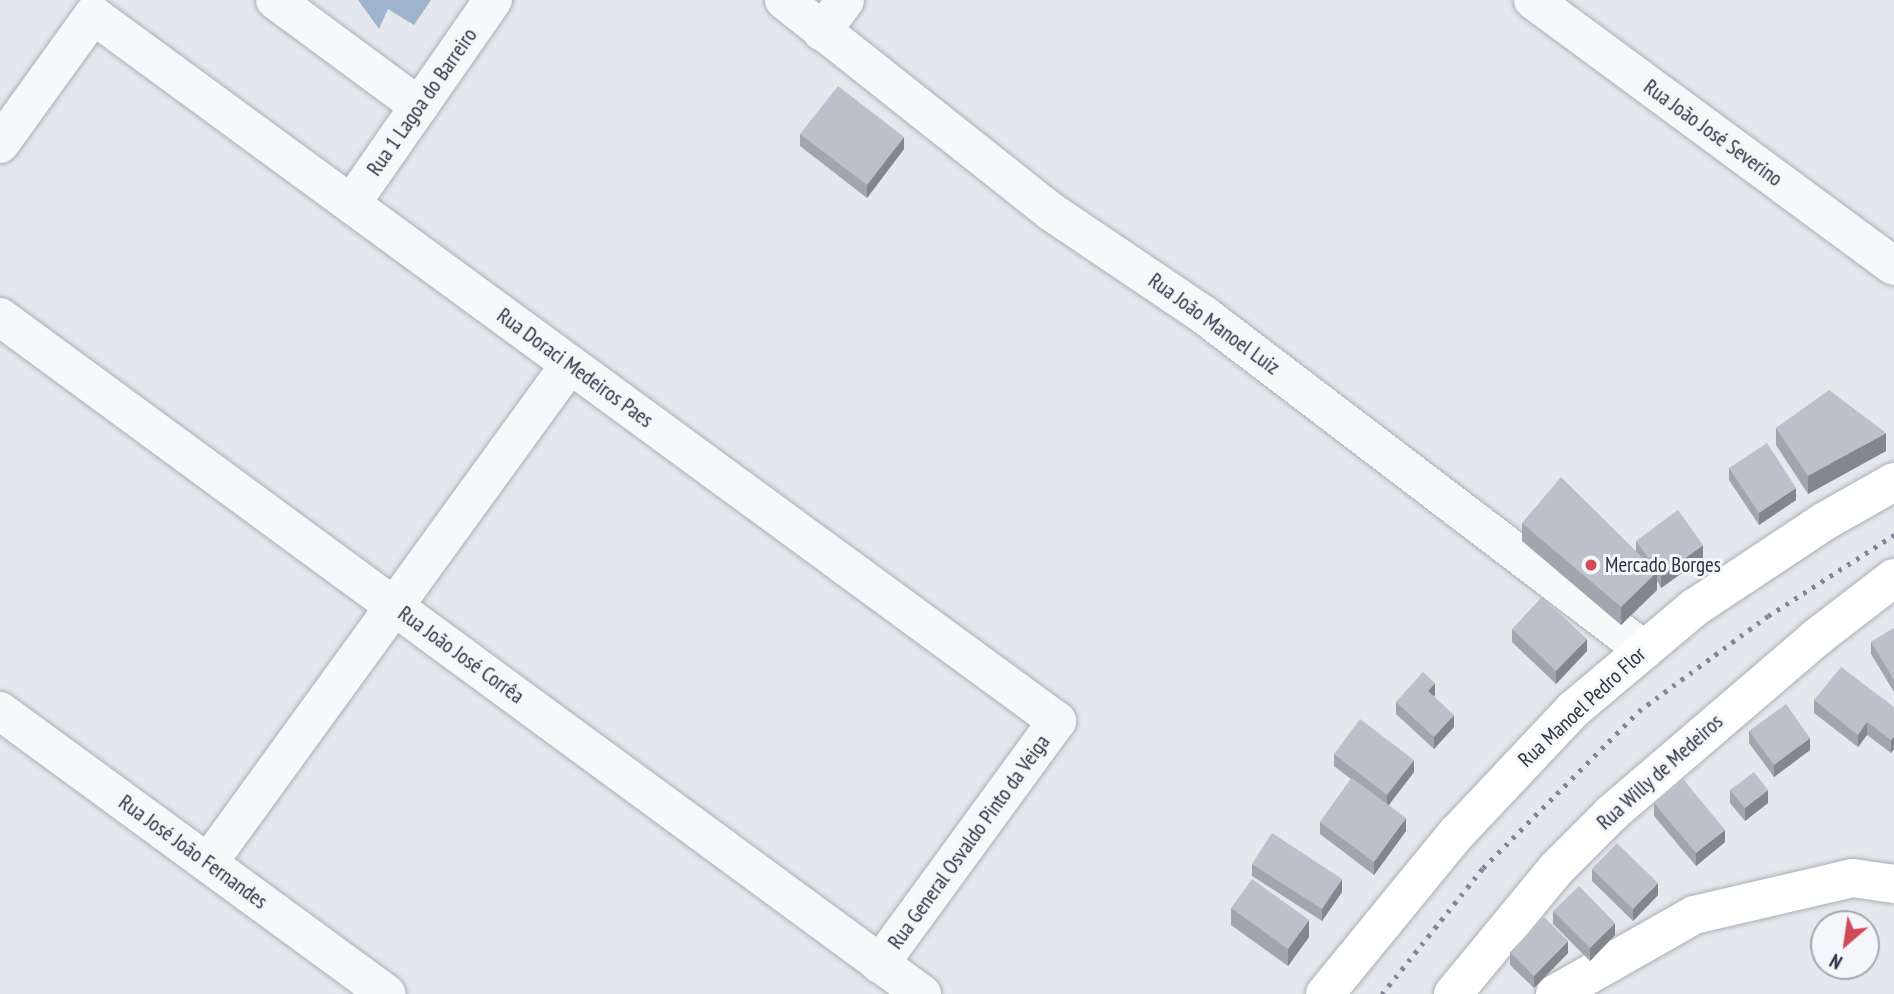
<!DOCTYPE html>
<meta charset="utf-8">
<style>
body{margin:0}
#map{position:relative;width:1894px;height:994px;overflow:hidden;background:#e4e7ec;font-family:"PT Sans Narrow",sans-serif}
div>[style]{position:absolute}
.water>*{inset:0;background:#9fb4cc}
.roads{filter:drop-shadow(0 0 2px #a9aeb7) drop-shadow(0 0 2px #a9aeb7)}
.street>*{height:38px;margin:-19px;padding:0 19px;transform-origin:19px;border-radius:19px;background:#f7f8fa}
.secondary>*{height:38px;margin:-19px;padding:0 19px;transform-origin:19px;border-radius:19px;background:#fff}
.rail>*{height:5px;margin-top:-2.5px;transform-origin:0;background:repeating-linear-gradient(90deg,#7d8696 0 3.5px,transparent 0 10.5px)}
.wall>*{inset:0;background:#a1a5ae}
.shaded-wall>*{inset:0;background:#83868d}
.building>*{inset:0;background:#bbc0ca}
.dots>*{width:19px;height:19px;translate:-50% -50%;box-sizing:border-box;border:4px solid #f4f6f9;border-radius:50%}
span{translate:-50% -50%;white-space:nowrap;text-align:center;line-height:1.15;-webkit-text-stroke:6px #f4f6f9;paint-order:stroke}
.street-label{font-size:21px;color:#2b3445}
.poi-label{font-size:21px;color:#2b3445}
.left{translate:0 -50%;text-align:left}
.north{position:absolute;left:1810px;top:910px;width:70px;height:70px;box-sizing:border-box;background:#f4f6f9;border:2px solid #a4a8b1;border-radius:50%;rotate:209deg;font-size:19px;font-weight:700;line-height:28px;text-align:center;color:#2b3445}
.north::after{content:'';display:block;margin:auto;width:24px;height:32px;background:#d1495b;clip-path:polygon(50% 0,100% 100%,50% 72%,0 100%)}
</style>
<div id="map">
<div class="water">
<i style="clip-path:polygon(358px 0,431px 0,414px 25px,388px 9px,379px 29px)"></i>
</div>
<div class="roads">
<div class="street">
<i style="left:275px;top:0;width:179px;rotate:36.4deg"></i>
<i style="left:784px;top:0;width:343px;rotate:38.4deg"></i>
<i style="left:1053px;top:213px;width:182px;rotate:34deg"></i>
<i style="left:1204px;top:315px;width:553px;rotate:37.28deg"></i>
<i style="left:1533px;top:0;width:448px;rotate:36.4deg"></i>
<i style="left:822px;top:32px;width:39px;rotate:-54deg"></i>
<i style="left:0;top:144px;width:159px;rotate:-54.2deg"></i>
<i style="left:93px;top:15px;width:1195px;rotate:36.22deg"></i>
<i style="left:1057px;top:721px;width:301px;rotate:126.1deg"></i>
<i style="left:351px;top:204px;width:249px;rotate:-55.2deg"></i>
<i style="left:0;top:317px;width:1144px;rotate:36.29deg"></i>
<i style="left:0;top:711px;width:479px;rotate:36.2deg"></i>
<i style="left:208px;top:863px;width:616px;rotate:-54.04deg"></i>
</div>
<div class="secondary">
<i style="left:1325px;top:994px;width:208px;rotate:-50.7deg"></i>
<i style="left:1457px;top:833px;width:170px;rotate:-46.7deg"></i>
<i style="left:1574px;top:709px;width:157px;rotate:-40.1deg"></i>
<i style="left:1694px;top:608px;width:157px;rotate:-33.6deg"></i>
<i style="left:1825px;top:521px;width:79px;rotate:-29.5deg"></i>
<i style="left:1453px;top:994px;width:162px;rotate:-50.5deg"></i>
<i style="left:1556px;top:869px;width:81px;rotate:-45deg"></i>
<i style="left:1613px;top:812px;width:269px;rotate:-40.6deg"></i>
<i style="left:1817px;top:637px;width:97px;rotate:-37.5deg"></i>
<i style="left:1555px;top:994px;width:160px;rotate:-29.6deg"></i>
<i style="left:1694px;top:915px;width:163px;rotate:-13.1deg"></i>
<i style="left:1853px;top:878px;width:41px;rotate:8.3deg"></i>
</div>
</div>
<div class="rail">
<i style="left:1382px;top:994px;width:161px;rotate:-51.3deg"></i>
<i style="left:1483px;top:868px;width:221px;rotate:-45.2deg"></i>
<i style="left:1639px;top:711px;width:160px;rotate:-36.4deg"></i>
<i style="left:1768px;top:616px;width:150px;rotate:-32.7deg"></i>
</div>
<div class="wall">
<i style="clip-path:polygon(800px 134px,904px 149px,867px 198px,800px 146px)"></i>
<i style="clip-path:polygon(1776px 428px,1886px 451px,1808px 494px,1776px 445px)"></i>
<i style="clip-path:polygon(1729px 468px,1796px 500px,1759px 525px,1729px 480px)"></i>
<i style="clip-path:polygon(1522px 523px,1636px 551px,1636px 541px,1703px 558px,1661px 588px,1657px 581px,1657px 590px,1621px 625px,1522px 541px)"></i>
<i style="clip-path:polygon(1894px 628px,1894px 692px,1871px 654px,1871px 642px)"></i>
<i style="clip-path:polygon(1512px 629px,1587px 651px,1556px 684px,1512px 642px)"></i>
<i style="clip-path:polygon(1435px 695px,1434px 696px,1454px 727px,1434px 749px,1396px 714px,1396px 702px)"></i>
<i style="clip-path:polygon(1814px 700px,1894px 707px,1894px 749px,1891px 753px,1867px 735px,1858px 747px,1814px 713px)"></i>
<i style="clip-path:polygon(1749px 731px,1810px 750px,1774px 777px,1749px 743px)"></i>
<i style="clip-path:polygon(1334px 754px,1414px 772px,1389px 805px,1406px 831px,1374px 875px,1320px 834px,1320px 822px,1351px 779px,1334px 766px)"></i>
<i style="clip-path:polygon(1730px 790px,1768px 803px,1745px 821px,1730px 803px)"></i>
<i style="clip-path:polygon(1654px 803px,1725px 842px,1696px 866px,1654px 816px)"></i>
<i style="clip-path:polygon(1252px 864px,1342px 892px,1322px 921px,1252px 876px)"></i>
<i style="clip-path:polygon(1592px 869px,1658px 895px,1633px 921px,1592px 881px)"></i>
<i style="clip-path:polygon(1231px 908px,1309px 937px,1288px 966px,1231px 925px)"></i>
<i style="clip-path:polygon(1553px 911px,1615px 935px,1590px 961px,1553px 924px)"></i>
<i style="clip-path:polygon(1510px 952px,1568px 953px,1534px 988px,1510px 965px)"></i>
</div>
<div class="shaded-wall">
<i style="clip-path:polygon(904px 137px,904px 149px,867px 198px,867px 185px)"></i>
<i style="clip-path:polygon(1886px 433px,1886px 451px,1808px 494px,1808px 476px)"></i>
<i style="clip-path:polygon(1796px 488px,1796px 500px,1759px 525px,1759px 513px)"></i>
<i style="clip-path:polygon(1703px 545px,1703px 558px,1661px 588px,1661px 576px)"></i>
<i style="clip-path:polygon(1657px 572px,1657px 590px,1621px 625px,1621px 607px)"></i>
<i style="clip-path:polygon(1587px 639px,1587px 651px,1556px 684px,1556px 671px)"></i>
<i style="clip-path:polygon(1435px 683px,1435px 695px,1428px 703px,1428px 691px)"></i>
<i style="clip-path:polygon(1454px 715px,1454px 727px,1434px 749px,1434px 737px)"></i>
<i style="clip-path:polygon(1867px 722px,1867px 735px,1858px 747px,1858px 735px)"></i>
<i style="clip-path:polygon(1894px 737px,1894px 749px,1891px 753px,1891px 740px)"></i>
<i style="clip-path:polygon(1810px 738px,1810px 750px,1774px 777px,1774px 765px)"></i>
<i style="clip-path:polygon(1414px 760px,1414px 772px,1387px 807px,1387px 795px)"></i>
<i style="clip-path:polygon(1768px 790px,1768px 803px,1745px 821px,1745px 808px)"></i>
<i style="clip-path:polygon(1406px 818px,1406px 831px,1374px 875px,1374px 862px)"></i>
<i style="clip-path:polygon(1725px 830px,1725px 842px,1696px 866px,1696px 853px)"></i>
<i style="clip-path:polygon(1342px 879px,1342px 892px,1322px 921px,1322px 909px)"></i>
<i style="clip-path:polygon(1658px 883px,1658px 895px,1633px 921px,1633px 909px)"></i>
<i style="clip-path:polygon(1309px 920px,1309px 937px,1288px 966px,1288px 949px)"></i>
<i style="clip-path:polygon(1615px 923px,1615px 935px,1590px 961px,1590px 948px)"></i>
<i style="clip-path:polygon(1568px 941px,1568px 953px,1534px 988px,1534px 976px)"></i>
</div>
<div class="building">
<i style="clip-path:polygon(838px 86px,904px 137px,867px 185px,800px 134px)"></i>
<i style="clip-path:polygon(1829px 390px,1886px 433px,1808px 476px,1776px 428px)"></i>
<i style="clip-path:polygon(1767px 443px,1796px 488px,1759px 513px,1729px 468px)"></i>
<i style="clip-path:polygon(1561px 477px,1657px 572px,1621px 607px,1522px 523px)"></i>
<i style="clip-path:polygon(1678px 510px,1703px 545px,1661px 576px,1636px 541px)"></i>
<i style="clip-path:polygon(1542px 597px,1587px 639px,1556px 671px,1512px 629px)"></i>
<i style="clip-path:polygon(1894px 628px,1894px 680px,1871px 642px)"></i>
<i style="clip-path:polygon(1841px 667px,1894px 707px,1894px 737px,1891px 740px,1867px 722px,1858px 735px,1814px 700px)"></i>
<i style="clip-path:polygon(1423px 672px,1435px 683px,1428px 691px,1454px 715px,1434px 737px,1396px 702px)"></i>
<i style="clip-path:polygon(1786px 704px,1810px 738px,1774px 765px,1749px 731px)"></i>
<i style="clip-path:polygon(1360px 719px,1414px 760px,1387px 795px,1334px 754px)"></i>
<i style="clip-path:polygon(1754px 772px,1768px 790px,1745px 808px,1730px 790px)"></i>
<i style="clip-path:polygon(1352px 778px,1406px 818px,1374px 862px,1320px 822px)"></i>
<i style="clip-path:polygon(1683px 779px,1725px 830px,1696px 853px,1654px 803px)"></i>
<i style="clip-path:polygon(1272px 833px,1342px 879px,1322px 909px,1252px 864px)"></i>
<i style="clip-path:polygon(1617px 843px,1658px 883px,1633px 909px,1592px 869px)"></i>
<i style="clip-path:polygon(1252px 879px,1309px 920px,1288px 949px,1231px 908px)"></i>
<i style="clip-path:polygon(1579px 886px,1615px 923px,1590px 948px,1553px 911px)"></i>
<i style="clip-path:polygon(1544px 917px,1568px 941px,1534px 976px,1510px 952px)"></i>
</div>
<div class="dots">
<i style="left:1591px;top:565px;background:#d1495b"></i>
</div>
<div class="street-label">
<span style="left:422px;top:102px;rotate:-55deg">Rua 1 Lagoa do Barreiro</span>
<span style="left:1713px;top:133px;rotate:36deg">Rua João José Severino</span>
<span style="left:1214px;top:324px;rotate:36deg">Rua João Manoel Luiz</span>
<span style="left:575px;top:368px;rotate:36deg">Rua Doraci Medeiros Paes</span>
<span style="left:461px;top:655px;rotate:36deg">Rua João José Corrêa</span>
<span style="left:1582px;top:707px;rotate:-43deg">Rua Manoel Pedro Flor</span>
<span style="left:1660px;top:772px;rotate:-42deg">Rua Willy de Medeiros</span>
<span style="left:969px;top:842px;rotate:-54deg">Rua General Osvaldo Pinto da Veiga</span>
<span style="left:193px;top:852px;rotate:36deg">Rua José João Fernandes</span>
</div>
<div class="poi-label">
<span class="left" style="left:1605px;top:565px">Mercado Borges</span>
</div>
<div class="north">N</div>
</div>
